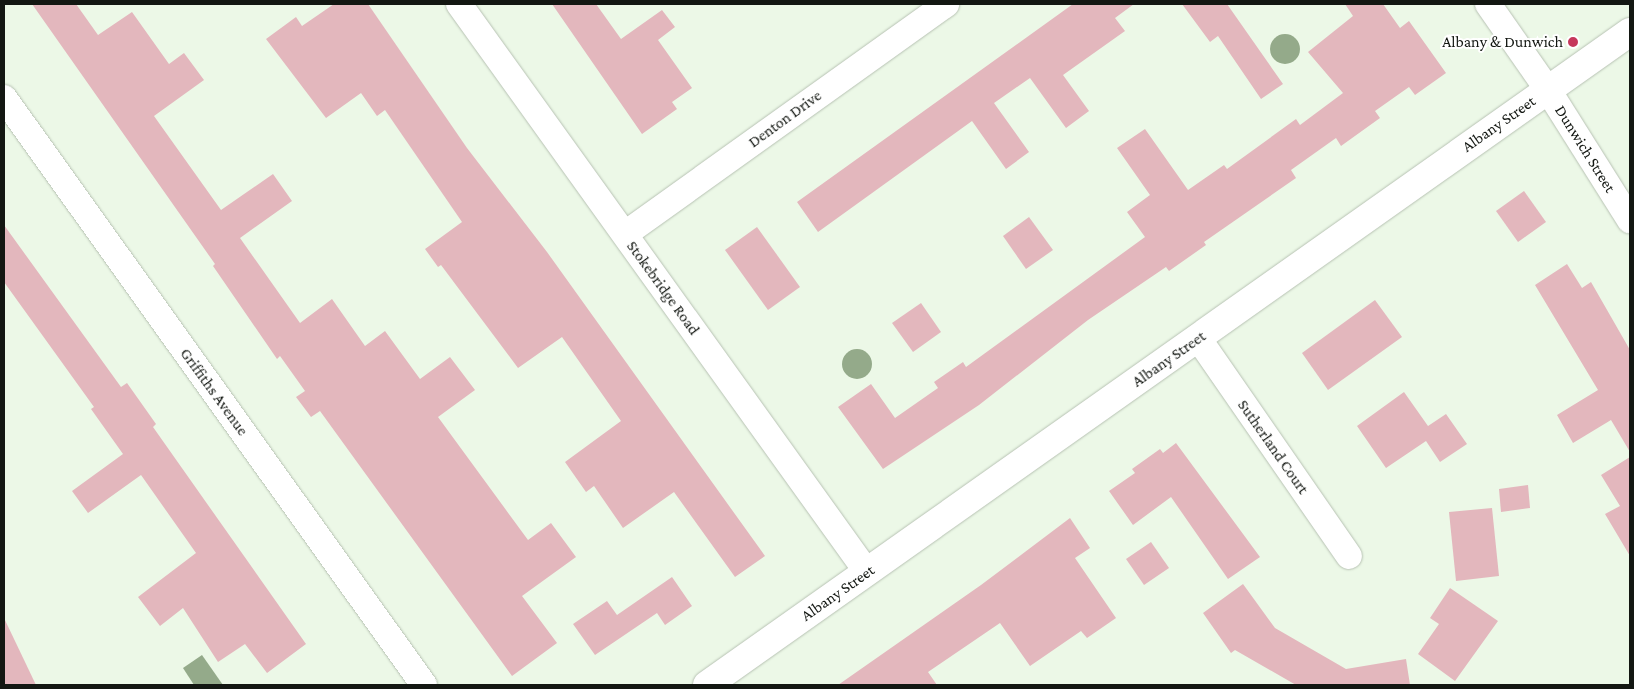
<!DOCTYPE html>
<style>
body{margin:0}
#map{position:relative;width:1634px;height:689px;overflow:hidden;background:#ecf8e7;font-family:"Crimson Pro",serif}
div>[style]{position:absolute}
.water>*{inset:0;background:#94aa8a}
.round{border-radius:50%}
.building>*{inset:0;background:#e3b7bd}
.roads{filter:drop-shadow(0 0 1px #b7c2b3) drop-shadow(0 0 1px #b7c2b3)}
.minor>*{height:26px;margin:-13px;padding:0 13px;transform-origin:13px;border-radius:13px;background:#fff}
.tertiary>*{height:28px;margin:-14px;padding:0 14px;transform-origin:14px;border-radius:14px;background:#fff}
.dots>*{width:14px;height:14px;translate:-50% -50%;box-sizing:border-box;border:2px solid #fff;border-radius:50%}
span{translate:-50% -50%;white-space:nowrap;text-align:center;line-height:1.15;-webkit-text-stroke:4px #fff;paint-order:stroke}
.poi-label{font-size:16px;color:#131712}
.right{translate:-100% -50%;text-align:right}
.street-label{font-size:16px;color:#131712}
.frame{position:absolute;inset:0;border:5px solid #131712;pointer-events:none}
</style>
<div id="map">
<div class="water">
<i class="round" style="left:1270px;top:34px;width:30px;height:30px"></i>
<i class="round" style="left:842px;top:349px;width:30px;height:30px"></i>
<i style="clip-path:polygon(202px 655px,223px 685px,194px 685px,183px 668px)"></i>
</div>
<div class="building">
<i style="clip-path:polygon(32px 4px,76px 4px,98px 35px,132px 12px,169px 64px,184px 53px,204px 80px,154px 116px,221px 210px,273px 174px,292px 201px,240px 238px,300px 323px,332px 299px,365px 346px,385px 331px,420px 379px,450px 357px,475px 390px,438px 417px,528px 540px,551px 523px,576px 557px,522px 596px,557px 643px,512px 676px,320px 411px,311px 417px,296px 397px,305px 391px,280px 356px,277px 359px,213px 266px,215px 264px)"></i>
<i style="clip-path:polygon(334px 4px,368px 4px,467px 148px,547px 252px,765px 556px,735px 577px,674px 492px,623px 528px,594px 486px,586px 492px,565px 462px,621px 421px,562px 337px,518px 368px,441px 265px,438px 267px,425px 249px,462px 222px,385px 110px,377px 116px,361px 93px,326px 118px,266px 39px,296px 17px,302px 26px)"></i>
<i style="clip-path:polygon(552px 4px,596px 4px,621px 39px,662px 10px,675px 27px,658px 40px,692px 88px,672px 102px,677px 109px,642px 134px)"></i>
<i style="clip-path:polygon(1073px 4px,1134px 4px,1115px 18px,1125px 31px,1063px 75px,1089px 111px,1066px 128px,1030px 78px,994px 103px,1029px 152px,1006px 169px,972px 121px,818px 232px,797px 202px)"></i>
<i style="clip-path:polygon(1182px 4px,1227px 4px,1283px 84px,1261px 99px,1218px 36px,1210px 42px)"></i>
<i style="clip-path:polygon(1345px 4px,1383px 4px,1400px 28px,1409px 21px,1446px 73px,1415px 95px,1409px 87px,1375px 111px,1380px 118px,1341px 146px,1336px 138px,1291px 170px,1296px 178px,1204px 242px,1206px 245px,1169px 271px,1166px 267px,1088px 320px,979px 405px,883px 469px,838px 407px,871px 384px,895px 418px,938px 388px,934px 382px,963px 362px,966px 367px,1145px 237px,1127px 212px,1150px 195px,1117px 148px,1145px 129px,1188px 190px,1224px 165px,1227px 169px,1296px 119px,1300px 125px,1343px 93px,1308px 52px,1353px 16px)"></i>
<i style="clip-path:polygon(1524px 191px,1546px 222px,1518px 242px,1496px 211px)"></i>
<i style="clip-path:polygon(1029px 217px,1053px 250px,1026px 269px,1003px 236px)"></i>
<i style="clip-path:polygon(4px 225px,121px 387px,127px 383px,156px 424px,153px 427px,306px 644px,267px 673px,245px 644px,218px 662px,183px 608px,160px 626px,138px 597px,196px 553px,141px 475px,88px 513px,72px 491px,123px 454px,91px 409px,94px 407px,4px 282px)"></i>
<i style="clip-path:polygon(757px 227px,800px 287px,768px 310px,725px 250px)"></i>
<i style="clip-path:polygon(1567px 264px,1582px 288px,1591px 282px,1630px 350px,1630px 452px,1611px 420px,1573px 443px,1557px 415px,1598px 390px,1535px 285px)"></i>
<i style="clip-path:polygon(1375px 300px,1402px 337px,1328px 390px,1302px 353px)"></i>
<i style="clip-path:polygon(921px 303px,941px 332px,913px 352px,892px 323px)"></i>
<i style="clip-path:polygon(1404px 392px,1428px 426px,1446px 414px,1467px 444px,1440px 462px,1426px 441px,1386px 468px,1357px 426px)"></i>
<i style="clip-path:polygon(1176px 443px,1260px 557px,1228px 579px,1171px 497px,1133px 525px,1109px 491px,1135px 473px,1132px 469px,1160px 449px,1163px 453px)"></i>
<i style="clip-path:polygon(1630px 457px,1630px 556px,1605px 514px,1620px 506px,1601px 475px)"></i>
<i style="clip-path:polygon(1528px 485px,1530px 508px,1501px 512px,1499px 489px)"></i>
<i style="clip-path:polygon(1492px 508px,1499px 576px,1456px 581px,1449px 512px)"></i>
<i style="clip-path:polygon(1070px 518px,1090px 548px,1075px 558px,1116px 618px,1087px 638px,1081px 631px,1030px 666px,1000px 623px,928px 672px,937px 685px,838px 685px,981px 585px)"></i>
<i style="clip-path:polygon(1151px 542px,1169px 568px,1144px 585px,1126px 559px)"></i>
<i style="clip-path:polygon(672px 577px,692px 606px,665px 625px,657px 613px,595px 655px,573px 624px,607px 601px,617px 615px)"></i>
<i style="clip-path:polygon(1243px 584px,1275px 628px,1346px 669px,1406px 659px,1410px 685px,1296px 685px,1235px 650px,1231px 653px,1203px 613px)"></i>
<i style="clip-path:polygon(1450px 588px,1498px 621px,1455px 681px,1418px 654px,1439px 624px,1430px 618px)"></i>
<i style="clip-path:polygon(4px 618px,36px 685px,4px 685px)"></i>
</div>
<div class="roads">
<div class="minor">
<i style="left:459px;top:4px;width:699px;rotate:54.31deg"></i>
<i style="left:1488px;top:4px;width:105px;rotate:55.1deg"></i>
<i style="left:1548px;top:90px;width:154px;rotate:57.8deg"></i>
<i style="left:4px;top:98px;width:722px;rotate:54.42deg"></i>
<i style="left:625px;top:234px;width:395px;rotate:-35.6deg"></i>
<i style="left:1198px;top:338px;width:265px;rotate:55.3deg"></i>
</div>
<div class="tertiary">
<i style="left:707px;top:685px;width:1131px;rotate:-35.28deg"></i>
</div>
</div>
<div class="dots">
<i style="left:1573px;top:42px;background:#c6375c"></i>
</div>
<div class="poi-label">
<span class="right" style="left:1563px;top:42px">Albany &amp; Dunwich</span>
</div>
<div class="street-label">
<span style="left:785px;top:119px;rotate:-36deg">Denton Drive</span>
<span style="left:1499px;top:124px;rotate:-35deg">Albany Street</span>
<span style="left:1585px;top:149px;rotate:58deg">Dunwich Street</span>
<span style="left:663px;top:288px;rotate:54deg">Stokebridge Road</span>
<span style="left:1169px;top:359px;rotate:-35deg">Albany Street</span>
<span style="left:214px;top:392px;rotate:54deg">Griffiths Avenue</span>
<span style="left:1273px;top:447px;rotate:55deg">Sutherland Court</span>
<span style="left:838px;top:593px;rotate:-35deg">Albany Street</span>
</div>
<div class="frame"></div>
</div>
